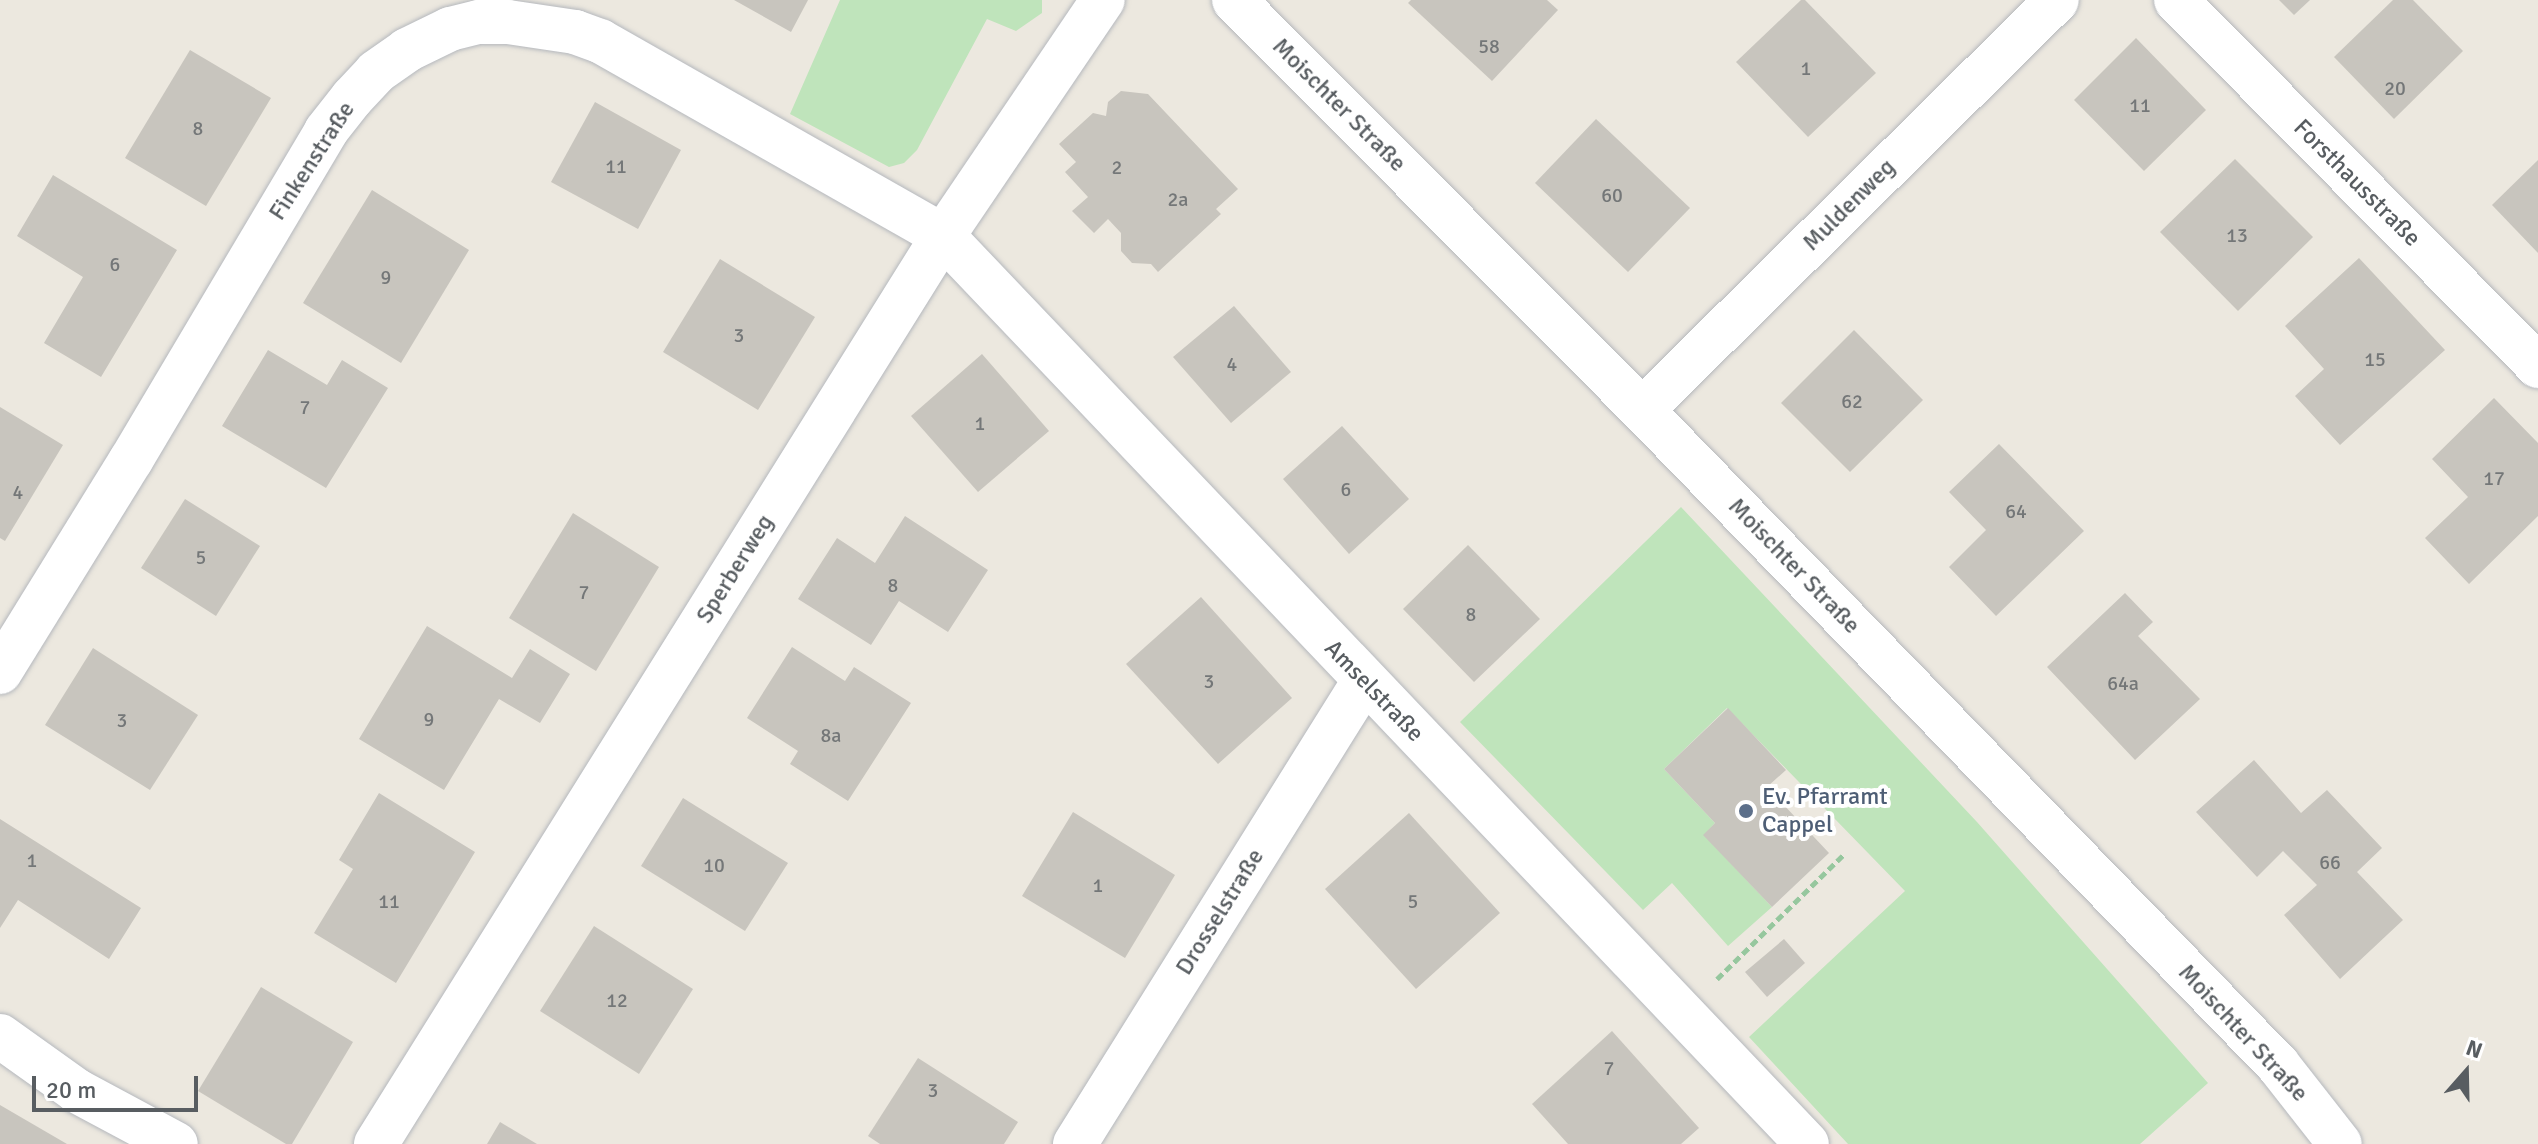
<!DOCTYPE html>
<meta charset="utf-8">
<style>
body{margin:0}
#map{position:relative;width:2538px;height:1144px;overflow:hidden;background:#ece8df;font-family:Signika,sans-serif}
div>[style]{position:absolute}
.green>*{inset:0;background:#bfe4bb}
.building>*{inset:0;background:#c8c5be}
.path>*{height:5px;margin-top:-2.5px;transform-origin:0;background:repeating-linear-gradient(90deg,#96c79e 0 8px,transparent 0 12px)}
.roads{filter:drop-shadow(0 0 2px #b5b8bd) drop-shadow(0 0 2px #b5b8bd)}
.street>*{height:44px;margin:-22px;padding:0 22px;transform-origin:22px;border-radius:22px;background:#fff}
.secondary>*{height:44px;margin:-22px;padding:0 22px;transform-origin:22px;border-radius:22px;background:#fff}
.dots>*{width:22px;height:22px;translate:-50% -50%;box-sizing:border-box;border:4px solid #fff;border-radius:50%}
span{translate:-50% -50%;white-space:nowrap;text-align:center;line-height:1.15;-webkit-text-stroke:8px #fff;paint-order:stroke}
.number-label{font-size:20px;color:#747778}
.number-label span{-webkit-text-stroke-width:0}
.street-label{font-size:24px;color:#585d61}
.service-label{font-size:24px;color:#4e5e75}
.left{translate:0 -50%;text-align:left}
.north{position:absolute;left:2426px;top:1032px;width:80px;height:80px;-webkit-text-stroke:6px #fff;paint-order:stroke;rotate:20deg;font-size:22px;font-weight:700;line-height:32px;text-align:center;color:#585d61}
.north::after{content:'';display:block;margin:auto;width:28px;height:36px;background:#585d61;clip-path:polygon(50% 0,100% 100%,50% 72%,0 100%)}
.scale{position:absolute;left:32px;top:1076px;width:166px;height:36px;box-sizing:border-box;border:4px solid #585d61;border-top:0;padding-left:10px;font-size:24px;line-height:28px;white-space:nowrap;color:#585d61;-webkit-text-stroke:6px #fff;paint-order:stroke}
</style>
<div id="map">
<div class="green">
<i style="clip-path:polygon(840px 0,1042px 0,1042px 13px,1016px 31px,987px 19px,917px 150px,904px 163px,889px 167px,790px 114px)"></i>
<i style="clip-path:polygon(1681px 507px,1977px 822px,2208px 1083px,2140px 1144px,1848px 1144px,1749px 1037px,1905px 891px,1727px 708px,1664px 769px,1715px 823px,1704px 835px,1772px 907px,1728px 946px,1672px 883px,1643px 910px,1460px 722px)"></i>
</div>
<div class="building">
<i style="clip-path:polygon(734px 0,808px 0,791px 32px)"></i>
<i style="clip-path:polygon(1411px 0,1547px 0,1558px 10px,1492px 81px,1408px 3px)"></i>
<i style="clip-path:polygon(1801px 0,1805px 0,1876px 73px,1808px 137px,1736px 62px)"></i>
<i style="clip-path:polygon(2279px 0,2310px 0,2294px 15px)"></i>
<i style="clip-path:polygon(2393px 0,2413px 0,2463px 51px,2394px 119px,2334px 57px)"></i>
<i style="clip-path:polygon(2136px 38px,2206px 110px,2144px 171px,2074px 100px)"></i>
<i style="clip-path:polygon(190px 50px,271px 98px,206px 206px,125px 158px)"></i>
<i style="clip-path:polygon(1121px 91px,1148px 94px,1238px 189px,1216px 209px,1221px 214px,1158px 272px,1151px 264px,1132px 263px,1121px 251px,1121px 233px,1108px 219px,1094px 233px,1072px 211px,1088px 197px,1065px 172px,1076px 162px,1059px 144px,1093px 113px,1106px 116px,1108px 102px)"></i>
<i style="clip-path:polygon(595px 102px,681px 150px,638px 229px,551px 182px)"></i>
<i style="clip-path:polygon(1596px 119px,1690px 208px,1628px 272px,1535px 183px)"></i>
<i style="clip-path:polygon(2235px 159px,2313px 237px,2238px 311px,2160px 232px)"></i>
<i style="clip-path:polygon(2538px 160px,2538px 253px,2492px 205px)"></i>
<i style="clip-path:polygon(53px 175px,177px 250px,101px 377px,44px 343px,83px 277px,17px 236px)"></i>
<i style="clip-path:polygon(372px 190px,469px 250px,401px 363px,303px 303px)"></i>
<i style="clip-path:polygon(2359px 258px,2445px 350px,2340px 445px,2295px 396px,2324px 369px,2285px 326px)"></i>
<i style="clip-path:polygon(720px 259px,815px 317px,758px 410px,663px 352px)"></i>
<i style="clip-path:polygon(1234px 306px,1291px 372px,1231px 423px,1173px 357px)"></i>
<i style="clip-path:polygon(1854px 330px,1923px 400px,1850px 472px,1781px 403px)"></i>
<i style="clip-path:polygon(268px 350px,327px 385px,342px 360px,388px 388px,326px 488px,222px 426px)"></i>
<i style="clip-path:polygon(982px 354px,1049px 431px,978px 492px,911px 416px)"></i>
<i style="clip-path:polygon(2494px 398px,2538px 443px,2538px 516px,2469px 584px,2425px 538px,2468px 497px,2432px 459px)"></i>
<i style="clip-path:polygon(0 407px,63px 445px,5px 541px,0 538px)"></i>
<i style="clip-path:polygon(1342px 426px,1409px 499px,1349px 554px,1283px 479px)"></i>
<i style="clip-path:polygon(1999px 444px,2084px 531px,1996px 616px,1949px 567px,1986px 530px,1949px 492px)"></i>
<i style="clip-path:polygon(185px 499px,260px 546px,216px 616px,141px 568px)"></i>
<i style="clip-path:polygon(573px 513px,659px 567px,596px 671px,509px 618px)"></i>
<i style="clip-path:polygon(905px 516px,988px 570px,948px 632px,899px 601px,871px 645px,798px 599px,837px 538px,875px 563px)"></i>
<i style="clip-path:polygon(1468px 545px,1540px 619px,1474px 682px,1403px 609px)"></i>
<i style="clip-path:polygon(2125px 593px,2153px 622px,2138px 636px,2200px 699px,2135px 760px,2047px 667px)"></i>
<i style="clip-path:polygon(1201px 597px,1292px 698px,1218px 764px,1126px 664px)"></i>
<i style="clip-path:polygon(427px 626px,512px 678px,530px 649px,570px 674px,540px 723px,499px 699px,444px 790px,359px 739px)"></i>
<i style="clip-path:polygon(792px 647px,845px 681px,854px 667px,911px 703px,848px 801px,790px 764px,798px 751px,747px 718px)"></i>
<i style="clip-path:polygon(93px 648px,198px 715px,150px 790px,45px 725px)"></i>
<i style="clip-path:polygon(1728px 708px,1786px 770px,1767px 787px,1829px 853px,1772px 907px,1703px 835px,1715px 823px,1664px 769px)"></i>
<i style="clip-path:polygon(2254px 760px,2301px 813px,2327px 790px,2382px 848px,2357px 872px,2403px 920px,2340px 979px,2284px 915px,2317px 885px,2283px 851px,2257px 877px,2196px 812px)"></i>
<i style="clip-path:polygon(379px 793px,475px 852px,396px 983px,314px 933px,353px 869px,339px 860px)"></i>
<i style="clip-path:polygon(683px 798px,788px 863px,745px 931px,641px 866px)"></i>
<i style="clip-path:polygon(1073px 812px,1175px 875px,1125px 958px,1022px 896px)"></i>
<i style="clip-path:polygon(1409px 813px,1500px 913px,1416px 989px,1325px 889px)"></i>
<i style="clip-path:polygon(0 819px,141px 908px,109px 959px,18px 900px,0 928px)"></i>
<i style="clip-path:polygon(594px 926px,693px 989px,639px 1074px,540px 1011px)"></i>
<i style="clip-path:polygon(1784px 939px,1805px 963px,1767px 997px,1745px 972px)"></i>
<i style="clip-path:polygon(261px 987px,353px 1042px,292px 1144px,286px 1144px,198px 1091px)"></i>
<i style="clip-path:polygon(1612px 1031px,1699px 1128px,1681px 1144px,1568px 1144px,1532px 1104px)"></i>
<i style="clip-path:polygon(918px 1058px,1018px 1122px,1004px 1144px,880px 1144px,868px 1136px)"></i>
<i style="clip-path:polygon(0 1105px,67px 1144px,0 1144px)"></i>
<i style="clip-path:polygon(500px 1122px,537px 1144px,487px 1144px)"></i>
</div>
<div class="path">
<i style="left:1717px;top:979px;width:178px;rotate:-44.5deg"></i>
</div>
<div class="roads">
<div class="street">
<i style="left:2176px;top:0;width:515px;rotate:45.31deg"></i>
<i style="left:1642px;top:410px;width:583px;rotate:-44.65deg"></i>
<i style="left:0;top:672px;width:249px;rotate:-58.3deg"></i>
<i style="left:131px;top:460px;width:382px;rotate:-59.3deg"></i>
<i style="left:326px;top:131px;width:42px;rotate:-51.8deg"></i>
<i style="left:352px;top:98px;width:35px;rotate:-47deg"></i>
<i style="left:376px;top:72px;width:38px;rotate:-35deg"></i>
<i style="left:407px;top:50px;width:48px;rotate:-26deg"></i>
<i style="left:450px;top:29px;width:30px;rotate:-14deg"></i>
<i style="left:479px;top:22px;width:29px"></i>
<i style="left:508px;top:22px;width:68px;rotate:8.5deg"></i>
<i style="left:575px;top:32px;width:27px;rotate:20deg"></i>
<i style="left:600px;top:41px;width:395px;rotate:29.6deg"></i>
<i style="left:943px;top:236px;width:1253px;rotate:46.42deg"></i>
<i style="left:0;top:1036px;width:95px;rotate:35.5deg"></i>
<i style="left:77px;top:1091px;width:112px;rotate:28.2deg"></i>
<i style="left:376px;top:1144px;width:1070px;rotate:-58.02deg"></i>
<i style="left:943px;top:236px;width:285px;rotate:-55.9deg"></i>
<i style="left:1075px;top:1144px;width:546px;rotate:-58.03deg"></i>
</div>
<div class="secondary">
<i style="left:1234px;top:0;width:578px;rotate:45.14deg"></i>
<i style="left:1642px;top:410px;width:913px;rotate:45.84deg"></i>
<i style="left:2278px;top:1065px;width:100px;rotate:51.9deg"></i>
</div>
</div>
<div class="dots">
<i style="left:1746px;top:811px;background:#5c6f8a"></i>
</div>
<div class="number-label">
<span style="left:1489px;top:46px">58</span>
<span style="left:1806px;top:68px">1</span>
<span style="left:2395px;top:88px">20</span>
<span style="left:2140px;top:105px">11</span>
<span style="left:198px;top:128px">8</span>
<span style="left:616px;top:166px">11</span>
<span style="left:1117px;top:167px">2</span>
<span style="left:1612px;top:195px">60</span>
<span style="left:1178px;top:199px">2a</span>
<span style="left:2237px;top:235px">13</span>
<span style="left:115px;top:264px">6</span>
<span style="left:386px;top:277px">9</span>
<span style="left:739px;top:335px">3</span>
<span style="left:2375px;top:359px">15</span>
<span style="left:1232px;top:364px">4</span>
<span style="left:1852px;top:401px">62</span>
<span style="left:305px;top:407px">7</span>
<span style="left:980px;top:423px">1</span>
<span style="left:2494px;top:478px">17</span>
<span style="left:1346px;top:489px">6</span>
<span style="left:18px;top:492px">4</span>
<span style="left:2016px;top:511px">64</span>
<span style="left:201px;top:557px">5</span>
<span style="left:893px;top:585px">8</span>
<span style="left:584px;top:592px">7</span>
<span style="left:1471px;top:614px">8</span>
<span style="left:1209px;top:681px">3</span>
<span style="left:2123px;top:683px">64a</span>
<span style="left:429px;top:719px">9</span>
<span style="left:122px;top:720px">3</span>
<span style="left:831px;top:735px">8a</span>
<span style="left:32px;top:860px">1</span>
<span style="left:2330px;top:862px">66</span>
<span style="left:714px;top:865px">10</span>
<span style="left:1098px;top:885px">1</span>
<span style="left:389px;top:901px">11</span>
<span style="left:1413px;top:901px">5</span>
<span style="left:617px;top:1000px">12</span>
<span style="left:1609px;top:1068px">7</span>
<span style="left:933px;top:1090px">3</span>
</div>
<div class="street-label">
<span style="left:1339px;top:105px;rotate:45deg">Moischter Straße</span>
<span style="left:312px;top:161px;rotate:-57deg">Finkenstraße</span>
<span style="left:2357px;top:183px;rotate:45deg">Forsthausstraße</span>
<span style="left:1849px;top:205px;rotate:-45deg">Muldenweg</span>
<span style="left:1794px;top:566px;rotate:46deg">Moischter Straße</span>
<span style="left:735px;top:569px;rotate:-58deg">Sperberweg</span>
<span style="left:1374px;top:691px;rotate:46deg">Amselstraße</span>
<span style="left:1220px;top:912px;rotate:-58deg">Drosselstraße</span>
<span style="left:2243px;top:1033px;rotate:47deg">Moischter Straße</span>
</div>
<div class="service-label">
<span class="left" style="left:1762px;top:811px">Ev. Pfarramt<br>Cappel</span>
</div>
<div class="north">N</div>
<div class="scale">20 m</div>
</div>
